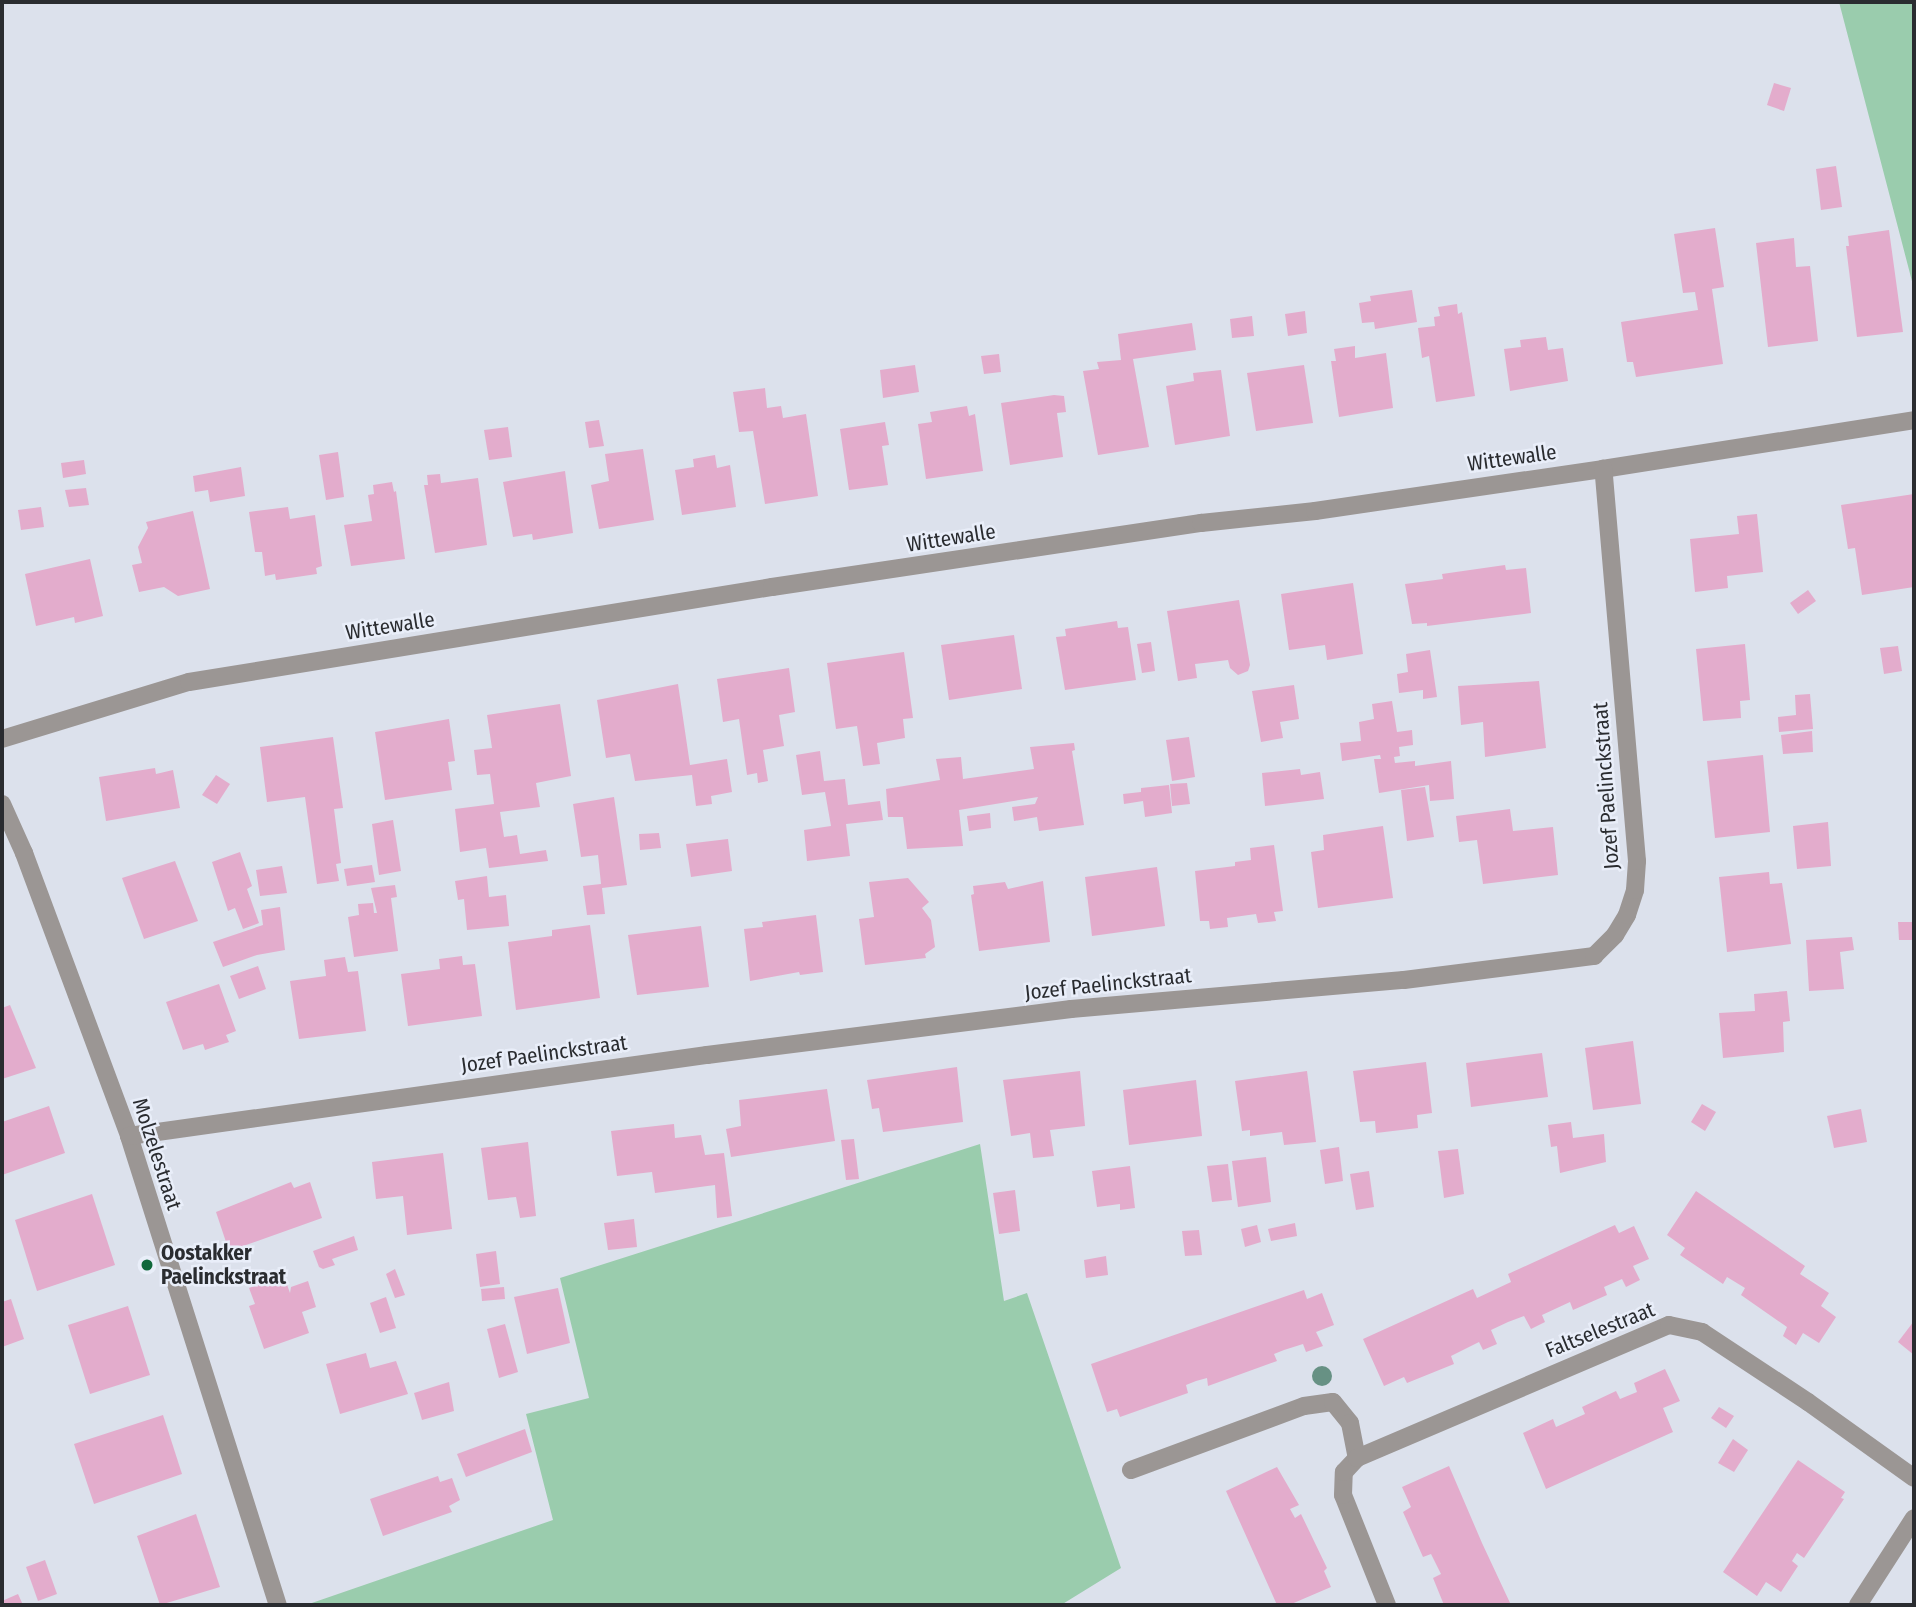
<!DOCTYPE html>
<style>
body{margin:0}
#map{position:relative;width:1916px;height:1607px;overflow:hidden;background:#dce1ec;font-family:"Fira Sans Condensed",sans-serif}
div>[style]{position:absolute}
.green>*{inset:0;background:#9accad}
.building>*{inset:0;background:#e3accc}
.minor>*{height:18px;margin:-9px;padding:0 9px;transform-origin:9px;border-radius:9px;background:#9b9694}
.trees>*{width:20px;height:20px;margin:-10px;border-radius:50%;background:#679184}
.dots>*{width:19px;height:19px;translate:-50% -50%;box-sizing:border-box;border:4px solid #e9eef9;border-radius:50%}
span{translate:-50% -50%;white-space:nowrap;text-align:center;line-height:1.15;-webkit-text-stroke:5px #e9eef9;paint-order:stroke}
.street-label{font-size:21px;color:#2a2c30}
.poi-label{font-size:21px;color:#2a2c30;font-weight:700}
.left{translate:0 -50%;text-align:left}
.frame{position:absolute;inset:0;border:4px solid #2a2c30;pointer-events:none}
</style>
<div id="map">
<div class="green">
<i style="clip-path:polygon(1839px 2px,1914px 2px,1914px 289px,1901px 239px)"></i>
<i style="clip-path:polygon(980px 1144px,1004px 1301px,1027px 1293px,1121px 1568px,1061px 1605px,306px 1605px,553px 1520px,526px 1414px,589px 1398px,560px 1278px)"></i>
</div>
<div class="building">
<i style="clip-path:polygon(1774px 83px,1791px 88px,1784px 111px,1767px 105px)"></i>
<i style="clip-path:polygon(1836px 166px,1842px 207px,1821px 210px,1816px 169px)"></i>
<i style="clip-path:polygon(1715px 228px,1724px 287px,1712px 289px,1723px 364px,1636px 377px,1633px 362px,1627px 362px,1621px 322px,1698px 310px,1695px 292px,1683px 293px,1674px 234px)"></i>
<i style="clip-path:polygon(1889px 230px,1903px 332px,1857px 337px,1846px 246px,1849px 246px,1848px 236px)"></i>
<i style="clip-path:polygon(1794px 238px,1796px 267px,1810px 266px,1818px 341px,1768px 347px,1756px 243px)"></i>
<i style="clip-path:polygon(1412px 290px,1417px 322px,1375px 329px,1374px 322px,1362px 323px,1359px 303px,1371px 301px,1370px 296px)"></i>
<i style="clip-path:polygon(1457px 304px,1458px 314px,1462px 312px,1475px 396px,1436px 402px,1429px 356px,1422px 358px,1418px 328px,1435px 326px,1434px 317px,1440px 316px,1438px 307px)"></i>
<i style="clip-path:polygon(1305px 311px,1307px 333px,1288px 336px,1285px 314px)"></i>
<i style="clip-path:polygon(1252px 316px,1254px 336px,1232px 338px,1230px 319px)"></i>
<i style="clip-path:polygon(1192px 323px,1196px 350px,1133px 359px,1149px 447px,1098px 455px,1083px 371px,1099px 369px,1097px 362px,1121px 360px,1118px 334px)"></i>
<i style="clip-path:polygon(1546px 337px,1548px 350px,1563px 348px,1568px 381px,1510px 391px,1504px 349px,1521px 347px,1520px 340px)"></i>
<i style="clip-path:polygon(1355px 346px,1355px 358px,1386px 353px,1393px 408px,1339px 417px,1331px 361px,1336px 361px,1334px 349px)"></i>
<i style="clip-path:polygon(999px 354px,1001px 372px,984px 374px,981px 356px)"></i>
<i style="clip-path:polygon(915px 365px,919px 392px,883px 398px,880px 370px)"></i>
<i style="clip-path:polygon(1304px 365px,1313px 423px,1256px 431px,1247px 373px)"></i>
<i style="clip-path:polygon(1221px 370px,1230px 436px,1175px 445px,1166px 386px,1194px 381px,1193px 373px)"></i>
<i style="clip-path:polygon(765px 388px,767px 408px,781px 406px,783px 418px,806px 414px,818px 496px,765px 504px,753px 431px,739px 432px,733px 392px)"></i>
<i style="clip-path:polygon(1054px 395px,1064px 396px,1066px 412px,1057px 413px,1063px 457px,1010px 465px,1001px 403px)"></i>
<i style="clip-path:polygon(967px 406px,969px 416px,975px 414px,983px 471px,926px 479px,918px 424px,932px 422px,930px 412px)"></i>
<i style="clip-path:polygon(599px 420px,604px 446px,589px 448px,585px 422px)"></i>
<i style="clip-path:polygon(885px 422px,889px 445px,882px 446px,888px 485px,849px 490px,840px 429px)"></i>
<i style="clip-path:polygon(508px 427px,512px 457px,489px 460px,484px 430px)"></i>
<i style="clip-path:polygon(643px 449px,654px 520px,599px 529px,591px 485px,609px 481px,605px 454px)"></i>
<i style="clip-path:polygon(338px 452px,344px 497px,326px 500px,319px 455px)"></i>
<i style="clip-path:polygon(715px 455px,717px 468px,730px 465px,736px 507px,682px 515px,675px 470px,694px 467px,693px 459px)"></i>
<i style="clip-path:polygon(84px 460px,86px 474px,63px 478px,61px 463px)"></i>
<i style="clip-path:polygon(241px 467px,245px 496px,210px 502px,208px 490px,195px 492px,193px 476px)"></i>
<i style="clip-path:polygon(565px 471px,573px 533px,533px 540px,532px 534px,513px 537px,503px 482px)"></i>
<i style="clip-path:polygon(440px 474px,441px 483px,478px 478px,487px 545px,435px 553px,424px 485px,428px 485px,427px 475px)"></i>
<i style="clip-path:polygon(392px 482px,394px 492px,396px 491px,405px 559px,351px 566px,344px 525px,372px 521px,368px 495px,374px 494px,373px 485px)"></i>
<i style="clip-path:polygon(86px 488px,89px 505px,69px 507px,65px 490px)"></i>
<i style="clip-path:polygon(1914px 494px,1914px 587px,1862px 595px,1855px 548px,1848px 549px,1841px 505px)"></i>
<i style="clip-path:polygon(41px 507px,44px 527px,21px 530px,18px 510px)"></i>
<i style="clip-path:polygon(288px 507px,290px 519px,315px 515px,322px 566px,316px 568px,317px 574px,276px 580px,275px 574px,265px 576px,262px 552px,255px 552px,249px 512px)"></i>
<i style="clip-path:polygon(193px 511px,210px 589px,178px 596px,164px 587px,139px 592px,132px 565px,142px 563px,138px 547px,148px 528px,146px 522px)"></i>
<i style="clip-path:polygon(1757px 514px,1763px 572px,1727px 576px,1728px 588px,1695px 592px,1690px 539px,1739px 534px,1737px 516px)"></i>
<i style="clip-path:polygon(90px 559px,103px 616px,75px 623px,74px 617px,36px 626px,25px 574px)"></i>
<i style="clip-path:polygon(1505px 565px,1506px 570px,1526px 568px,1531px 613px,1427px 626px,1427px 623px,1412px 624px,1405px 584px,1443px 579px,1442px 574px)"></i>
<i style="clip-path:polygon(1353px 583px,1363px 654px,1327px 660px,1325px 645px,1289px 650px,1281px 594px)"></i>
<i style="clip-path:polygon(1808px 590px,1816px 601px,1798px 614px,1790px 603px)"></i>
<i style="clip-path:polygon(1239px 600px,1250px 665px,1248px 671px,1238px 675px,1230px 668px,1228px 660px,1212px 662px,1195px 664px,1197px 678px,1178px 681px,1167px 611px)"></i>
<i style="clip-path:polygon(1117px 621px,1118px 628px,1128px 627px,1136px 680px,1065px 690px,1056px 637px,1066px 636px,1065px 629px)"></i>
<i style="clip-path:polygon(1014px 635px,1022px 689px,949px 700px,941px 645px)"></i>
<i style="clip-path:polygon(1151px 642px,1155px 671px,1142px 673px,1137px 644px)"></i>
<i style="clip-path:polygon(1745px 644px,1750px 700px,1740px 701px,1741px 718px,1703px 721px,1696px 649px)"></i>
<i style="clip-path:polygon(1898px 646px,1902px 671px,1884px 674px,1880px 648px)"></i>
<i style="clip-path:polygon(1430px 650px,1437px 697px,1423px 699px,1423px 690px,1399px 693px,1397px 674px,1408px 672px,1406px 654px)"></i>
<i style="clip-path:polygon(904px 652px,913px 718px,903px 719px,905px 738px,877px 743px,880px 764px,863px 766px,857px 726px,836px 729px,827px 663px)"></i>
<i style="clip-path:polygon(789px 668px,795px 712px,779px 715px,784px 746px,763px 750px,768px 781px,758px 783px,757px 773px,747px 775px,739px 719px,723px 722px,717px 679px)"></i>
<i style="clip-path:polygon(1539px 681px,1546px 748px,1485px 757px,1483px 722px,1461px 725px,1458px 686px)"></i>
<i style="clip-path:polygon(678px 684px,690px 765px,727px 759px,732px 792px,711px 796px,712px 804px,696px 806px,692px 775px,635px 781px,630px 754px,606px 758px,597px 700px)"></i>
<i style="clip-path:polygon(1294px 685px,1299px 719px,1280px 722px,1283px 738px,1261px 742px,1252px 691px)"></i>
<i style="clip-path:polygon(1810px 694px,1813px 729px,1779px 732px,1778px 717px,1796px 715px,1795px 695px)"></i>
<i style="clip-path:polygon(1392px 701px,1397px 732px,1412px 730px,1413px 745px,1399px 747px,1400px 756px,1394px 757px,1395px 763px,1415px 761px,1415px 766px,1451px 761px,1454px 799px,1430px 801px,1429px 785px,1379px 793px,1374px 759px,1381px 759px,1380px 755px,1342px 761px,1340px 743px,1361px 741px,1359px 722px,1374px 719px,1372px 704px)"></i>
<i style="clip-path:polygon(560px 704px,571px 776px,536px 783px,540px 807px,500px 812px,504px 837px,517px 835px,520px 854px,546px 850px,548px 861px,489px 868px,486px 848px,460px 852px,455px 809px,494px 804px,490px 774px,477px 775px,474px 750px,492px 748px,487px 715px)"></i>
<i style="clip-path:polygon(449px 719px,455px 761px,448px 762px,452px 790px,385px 800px,375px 732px)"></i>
<i style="clip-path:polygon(1812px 731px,1813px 752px,1783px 754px,1781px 735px)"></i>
<i style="clip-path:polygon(333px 737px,343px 808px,334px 809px,341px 863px,336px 864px,339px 881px,317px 884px,305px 797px,267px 802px,260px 747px)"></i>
<i style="clip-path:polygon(1189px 737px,1195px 777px,1172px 781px,1166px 740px)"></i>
<i style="clip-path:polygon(1074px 743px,1075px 750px,1072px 751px,1084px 825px,1039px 831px,1037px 817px,1014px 821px,1012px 807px,1035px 804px,1038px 797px,959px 810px,963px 846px,907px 849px,903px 817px,888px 817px,886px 789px,940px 780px,936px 759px,961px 757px,963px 779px,1034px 769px,1030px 747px)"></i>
<i style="clip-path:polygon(820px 751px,824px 781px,845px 779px,848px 805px,880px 801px,883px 820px,846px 824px,850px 856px,807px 861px,804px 830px,831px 826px,825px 792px,802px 795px,796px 755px)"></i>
<i style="clip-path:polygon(1763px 755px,1770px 832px,1715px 838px,1707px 761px)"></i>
<i style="clip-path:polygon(155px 768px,156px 774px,173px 770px,180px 808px,106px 821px,99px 777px)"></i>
<i style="clip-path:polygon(1300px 769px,1301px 775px,1320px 772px,1324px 799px,1265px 806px,1262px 773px)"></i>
<i style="clip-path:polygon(216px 775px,230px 784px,217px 804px,202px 795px)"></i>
<i style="clip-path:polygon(1187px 783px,1190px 804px,1172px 806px,1170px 784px)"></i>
<i style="clip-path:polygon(1169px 785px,1172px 813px,1145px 817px,1143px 801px,1124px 804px,1123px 794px,1141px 792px,1141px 788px)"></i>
<i style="clip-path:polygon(1425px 787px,1434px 837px,1407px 841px,1401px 790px)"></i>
<i style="clip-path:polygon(614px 797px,627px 885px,602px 888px,605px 914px,587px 915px,583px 886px,601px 884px,598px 855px,581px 857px,573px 804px)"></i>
<i style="clip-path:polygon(1510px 809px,1513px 831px,1553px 827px,1558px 875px,1483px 884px,1477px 840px,1459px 842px,1456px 816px)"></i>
<i style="clip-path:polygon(990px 813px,991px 828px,969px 831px,967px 816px)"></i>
<i style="clip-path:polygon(393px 820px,401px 871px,379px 875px,372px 824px)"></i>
<i style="clip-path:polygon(1828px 822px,1831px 866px,1797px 869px,1793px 826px)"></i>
<i style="clip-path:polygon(1383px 826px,1393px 898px,1318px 908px,1311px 852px,1324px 850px,1323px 835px)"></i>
<i style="clip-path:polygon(659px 833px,661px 848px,640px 850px,639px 834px)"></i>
<i style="clip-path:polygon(728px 839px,732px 871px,691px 877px,686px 844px)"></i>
<i style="clip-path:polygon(1274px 845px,1283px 911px,1274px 912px,1276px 921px,1258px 923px,1256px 914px,1227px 918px,1228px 927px,1210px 929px,1209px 921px,1200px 921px,1195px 871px,1235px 866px,1235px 862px,1251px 860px,1250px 848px)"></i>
<i style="clip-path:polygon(240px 852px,252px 886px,247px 889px,259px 923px,243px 929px,235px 908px,228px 911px,212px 862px)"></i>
<i style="clip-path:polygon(175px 861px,198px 921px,144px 939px,122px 878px)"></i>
<i style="clip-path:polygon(372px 865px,375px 882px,347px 886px,344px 869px)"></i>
<i style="clip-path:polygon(282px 866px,287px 893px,260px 896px,256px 870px)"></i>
<i style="clip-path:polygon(1157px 867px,1165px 926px,1092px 936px,1085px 877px)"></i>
<i style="clip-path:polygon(1769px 872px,1770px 884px,1782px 883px,1791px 944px,1727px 952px,1719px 877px)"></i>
<i style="clip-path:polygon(487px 876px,489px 897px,506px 895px,509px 926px,467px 930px,464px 899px,458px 900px,455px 881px)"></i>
<i style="clip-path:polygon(908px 878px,929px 902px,922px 908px,931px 920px,935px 947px,925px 954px,926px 958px,865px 965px,859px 919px,874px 917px,869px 882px)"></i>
<i style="clip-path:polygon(1043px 881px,1050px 942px,979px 951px,971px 895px,974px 894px,973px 886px,1005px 882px,1008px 889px)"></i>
<i style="clip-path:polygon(395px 885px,397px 897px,391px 898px,398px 951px,354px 957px,348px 917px,359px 915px,358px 904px,373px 903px,374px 913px,377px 913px,371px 888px)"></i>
<i style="clip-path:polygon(280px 907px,285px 950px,257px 955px,223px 967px,213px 942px,263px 925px,261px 910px)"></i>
<i style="clip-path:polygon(816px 915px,823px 972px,800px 975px,799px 972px,750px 981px,744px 929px,763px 927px,762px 922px)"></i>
<i style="clip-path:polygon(1898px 922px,1914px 922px,1914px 940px,1899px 940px)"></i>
<i style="clip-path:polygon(590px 925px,600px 998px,516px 1010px,508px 942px,552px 936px,552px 930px)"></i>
<i style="clip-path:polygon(701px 926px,709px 987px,637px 995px,628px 935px)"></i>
<i style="clip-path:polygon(1852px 937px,1854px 950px,1840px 952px,1844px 989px,1809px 991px,1806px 940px)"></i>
<i style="clip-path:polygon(462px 956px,463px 965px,475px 964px,482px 1016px,408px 1026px,401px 974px,440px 969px,439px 959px)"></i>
<i style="clip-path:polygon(345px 957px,348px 972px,358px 971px,366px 1031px,299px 1039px,290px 981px,326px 976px,324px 960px)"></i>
<i style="clip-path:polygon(258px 966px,266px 989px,239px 999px,230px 976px)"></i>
<i style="clip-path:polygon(219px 984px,236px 1031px,226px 1035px,229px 1042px,205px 1050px,203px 1044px,183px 1050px,166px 1002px)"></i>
<i style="clip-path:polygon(1787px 991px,1790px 1021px,1783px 1022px,1784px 1052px,1723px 1058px,1719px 1013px,1755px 1011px,1754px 994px)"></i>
<i style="clip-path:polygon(10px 1005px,36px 1068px,2px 1079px,2px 1008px)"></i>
<i style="clip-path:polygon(1633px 1041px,1641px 1104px,1593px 1110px,1585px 1048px)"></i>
<i style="clip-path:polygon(1542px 1053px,1548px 1097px,1471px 1107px,1466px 1063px)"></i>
<i style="clip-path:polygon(1426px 1062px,1432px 1113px,1417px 1115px,1418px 1128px,1376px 1133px,1375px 1121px,1360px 1122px,1353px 1071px)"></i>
<i style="clip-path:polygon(957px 1067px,963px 1122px,883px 1132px,879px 1108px,872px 1109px,867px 1080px)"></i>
<i style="clip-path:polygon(1080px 1071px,1085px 1126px,1050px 1130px,1054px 1156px,1033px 1158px,1030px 1133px,1011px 1136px,1003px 1080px)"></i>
<i style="clip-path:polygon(1307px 1071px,1316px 1142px,1284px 1145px,1282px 1132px,1250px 1136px,1250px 1130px,1242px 1131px,1235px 1081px)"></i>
<i style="clip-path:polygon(1196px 1080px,1202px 1136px,1129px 1145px,1123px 1090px)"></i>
<i style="clip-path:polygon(827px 1089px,835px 1141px,731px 1157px,726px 1129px,741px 1126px,739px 1100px)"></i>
<i style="clip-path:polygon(1702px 1104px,1716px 1112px,1705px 1131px,1691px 1122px)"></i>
<i style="clip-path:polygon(49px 1106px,65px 1153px,2px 1175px,2px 1122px)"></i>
<i style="clip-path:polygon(1861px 1109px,1867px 1142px,1834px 1148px,1827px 1116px)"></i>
<i style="clip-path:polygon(1571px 1122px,1573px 1138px,1604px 1134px,1606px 1162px,1560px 1173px,1557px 1146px,1551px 1147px,1548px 1125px)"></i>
<i style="clip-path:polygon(674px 1124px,675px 1138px,701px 1135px,705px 1155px,724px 1153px,732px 1216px,717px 1218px,715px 1185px,655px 1193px,652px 1172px,617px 1176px,611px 1131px)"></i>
<i style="clip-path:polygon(854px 1139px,859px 1179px,846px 1180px,841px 1140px)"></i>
<i style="clip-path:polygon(528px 1142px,536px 1216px,520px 1218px,516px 1197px,488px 1200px,481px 1148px)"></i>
<i style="clip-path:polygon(1339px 1147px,1343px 1181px,1325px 1184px,1320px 1150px)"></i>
<i style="clip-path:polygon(1458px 1149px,1464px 1194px,1444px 1198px,1438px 1151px)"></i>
<i style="clip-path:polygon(443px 1153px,452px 1229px,407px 1235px,403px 1196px,376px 1199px,372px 1162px)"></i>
<i style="clip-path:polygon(1266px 1157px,1271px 1202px,1238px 1207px,1232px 1161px)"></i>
<i style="clip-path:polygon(1228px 1164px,1232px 1200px,1212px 1202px,1207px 1166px)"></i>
<i style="clip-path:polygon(1130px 1166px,1135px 1208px,1120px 1210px,1120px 1204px,1097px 1207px,1092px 1171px)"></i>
<i style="clip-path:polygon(1369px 1171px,1374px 1207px,1356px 1210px,1350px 1174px)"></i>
<i style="clip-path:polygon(291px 1182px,294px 1188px,310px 1182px,322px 1218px,229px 1251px,216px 1212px)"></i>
<i style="clip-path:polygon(1015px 1190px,1020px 1231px,999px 1234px,993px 1193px)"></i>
<i style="clip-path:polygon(1696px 1191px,1805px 1266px,1800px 1274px,1829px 1293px,1821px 1306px,1836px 1317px,1819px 1343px,1803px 1333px,1796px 1345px,1783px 1336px,1787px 1327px,1741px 1295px,1745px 1288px,1727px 1277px,1723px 1284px,1680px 1255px,1685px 1248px,1667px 1235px)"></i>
<i style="clip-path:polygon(92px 1194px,115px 1265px,37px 1291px,15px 1220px)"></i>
<i style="clip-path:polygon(634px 1219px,637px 1247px,608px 1250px,604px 1223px)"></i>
<i style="clip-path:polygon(1295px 1223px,1297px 1236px,1271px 1241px,1268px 1229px)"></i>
<i style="clip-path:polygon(1257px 1225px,1261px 1242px,1245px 1247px,1241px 1229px)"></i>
<i style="clip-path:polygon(1615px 1225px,1619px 1233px,1634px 1226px,1649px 1259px,1633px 1266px,1640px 1280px,1626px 1287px,1622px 1279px,1604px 1287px,1607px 1295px,1573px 1310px,1570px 1302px,1542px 1315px,1545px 1322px,1531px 1329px,1524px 1316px,1508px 1322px,1491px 1330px,1497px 1344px,1483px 1350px,1479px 1342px,1451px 1356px,1454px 1364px,1407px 1383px,1404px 1377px,1384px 1386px,1363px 1339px,1473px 1289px,1477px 1298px,1511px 1282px,1508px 1274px)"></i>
<i style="clip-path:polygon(1199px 1230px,1202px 1255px,1185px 1256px,1182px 1231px)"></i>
<i style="clip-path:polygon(354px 1236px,358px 1250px,332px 1259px,335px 1265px,323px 1269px,319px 1267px,313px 1251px)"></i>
<i style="clip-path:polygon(496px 1251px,500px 1284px,480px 1287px,476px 1254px)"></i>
<i style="clip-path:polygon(1106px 1256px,1108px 1275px,1086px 1278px,1084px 1260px)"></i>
<i style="clip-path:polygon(395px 1269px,405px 1295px,395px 1298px,386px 1274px)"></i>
<i style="clip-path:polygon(284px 1276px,290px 1293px,291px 1287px,308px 1281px,316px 1307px,302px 1312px,309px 1333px,264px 1349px,249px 1306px,255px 1304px,249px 1288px)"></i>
<i style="clip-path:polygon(504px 1287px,505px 1299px,482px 1301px,481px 1289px)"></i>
<i style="clip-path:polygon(558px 1288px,570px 1343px,527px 1354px,514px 1297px)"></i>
<i style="clip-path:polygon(1304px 1290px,1307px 1299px,1322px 1293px,1334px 1325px,1316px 1332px,1323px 1346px,1306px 1352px,1303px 1344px,1284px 1350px,1274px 1354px,1277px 1361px,1208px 1386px,1207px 1378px,1196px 1381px,1186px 1385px,1188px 1393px,1120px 1417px,1117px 1409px,1107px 1412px,1091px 1364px)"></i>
<i style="clip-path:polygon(386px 1297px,396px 1328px,380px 1333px,370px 1303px)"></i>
<i style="clip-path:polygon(11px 1299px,24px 1339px,2px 1347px,2px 1302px)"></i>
<i style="clip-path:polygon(128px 1306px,150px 1375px,90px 1394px,68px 1325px)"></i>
<i style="clip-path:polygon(1914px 1321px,1914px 1355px,1898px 1342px)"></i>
<i style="clip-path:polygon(505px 1324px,518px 1372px,499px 1378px,487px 1329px)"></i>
<i style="clip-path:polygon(366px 1353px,370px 1368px,396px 1361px,408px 1394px,340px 1414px,326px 1364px)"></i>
<i style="clip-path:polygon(1665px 1369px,1680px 1401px,1663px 1408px,1673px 1432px,1546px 1489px,1523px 1433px,1553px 1419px,1556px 1427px,1585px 1414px,1582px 1407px,1616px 1391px,1620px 1399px,1637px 1392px,1634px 1383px)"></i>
<i style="clip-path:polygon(449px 1382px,454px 1411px,422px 1420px,414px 1393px)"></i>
<i style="clip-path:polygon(1719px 1407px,1734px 1416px,1726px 1428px,1711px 1418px)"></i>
<i style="clip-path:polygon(163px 1415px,182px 1474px,94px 1504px,74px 1444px)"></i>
<i style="clip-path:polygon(525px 1429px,532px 1452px,466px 1477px,457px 1454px)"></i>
<i style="clip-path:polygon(1733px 1439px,1748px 1450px,1734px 1472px,1718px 1463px)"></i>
<i style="clip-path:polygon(1798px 1460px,1845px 1492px,1841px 1498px,1844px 1499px,1804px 1558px,1797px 1553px,1792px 1561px,1798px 1566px,1781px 1592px,1766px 1582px,1757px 1596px,1723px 1572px)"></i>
<i style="clip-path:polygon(1449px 1466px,1482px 1543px,1511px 1605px,1444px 1605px,1433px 1578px,1441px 1574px,1431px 1554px,1423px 1557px,1403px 1512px,1411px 1507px,1402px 1487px)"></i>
<i style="clip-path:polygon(1277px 1467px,1299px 1505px,1290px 1509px,1295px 1518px,1301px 1514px,1327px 1568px,1324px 1571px,1331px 1587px,1289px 1605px,1277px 1605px,1226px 1491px)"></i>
<i style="clip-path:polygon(438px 1476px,440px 1482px,452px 1478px,460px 1500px,449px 1506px,452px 1512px,383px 1536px,370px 1499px)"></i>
<i style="clip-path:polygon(196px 1514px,220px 1587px,160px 1605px,137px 1536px)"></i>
<i style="clip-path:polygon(45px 1560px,57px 1594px,38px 1601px,26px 1567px)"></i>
<i style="clip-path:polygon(18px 1594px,23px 1605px,2px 1605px,2px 1601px)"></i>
</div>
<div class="minor">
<i style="left:2px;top:739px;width:195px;rotate:-17deg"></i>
<i style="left:189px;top:682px;width:591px;rotate:-9.26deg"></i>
<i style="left:772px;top:587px;width:434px;rotate:-8.5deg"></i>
<i style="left:1201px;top:523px;width:115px;rotate:-6deg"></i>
<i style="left:1315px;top:511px;width:297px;rotate:-8.3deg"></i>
<i style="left:1609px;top:468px;width:309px;rotate:-8.9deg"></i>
<i style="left:2px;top:804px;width:54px;rotate:65.8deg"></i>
<i style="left:24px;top:853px;width:302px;rotate:69.6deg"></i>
<i style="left:129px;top:1136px;width:492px;rotate:72.4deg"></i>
<i style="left:129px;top:1136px;width:584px;rotate:-7.98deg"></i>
<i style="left:707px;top:1055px;width:367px;rotate:-7.2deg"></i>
<i style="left:1071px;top:1009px;width:334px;rotate:-5deg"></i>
<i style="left:1404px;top:980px;width:192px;rotate:-7.2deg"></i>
<i style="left:1594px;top:956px;width:30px;rotate:-45deg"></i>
<i style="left:1615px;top:935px;width:23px;rotate:-59deg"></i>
<i style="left:1627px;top:915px;width:26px;rotate:-72deg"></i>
<i style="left:1635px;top:890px;width:29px;rotate:-86deg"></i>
<i style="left:1637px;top:861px;width:394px;rotate:-94.9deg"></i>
<i style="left:1131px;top:1470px;width:184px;rotate:-20.3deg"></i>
<i style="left:1304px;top:1406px;width:29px;rotate:-8deg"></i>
<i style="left:1333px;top:1402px;width:27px;rotate:51deg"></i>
<i style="left:1350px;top:1423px;width:36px;rotate:79deg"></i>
<i style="left:1387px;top:1605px;width:118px;rotate:-111.8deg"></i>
<i style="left:1343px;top:1495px;width:23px;rotate:-88deg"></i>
<i style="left:1344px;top:1472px;width:19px;rotate:-47deg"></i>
<i style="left:1357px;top:1458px;width:339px;rotate:-23.1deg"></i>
<i style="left:1669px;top:1325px;width:34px;rotate:12deg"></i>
<i style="left:1702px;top:1332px;width:127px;rotate:33.4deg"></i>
<i style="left:1808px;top:1402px;width:130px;rotate:35.6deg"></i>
<i style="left:1858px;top:1605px;width:103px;rotate:-57.2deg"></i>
</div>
<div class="trees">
<i style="left:1322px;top:1376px"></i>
</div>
<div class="dots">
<i style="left:147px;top:1265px;background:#0f683b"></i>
</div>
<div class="street-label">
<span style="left:1512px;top:458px;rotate:-8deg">Wittewalle</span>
<span style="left:951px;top:538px;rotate:-9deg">Wittewalle</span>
<span style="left:390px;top:626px;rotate:-9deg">Wittewalle</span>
<span style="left:1606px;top:786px;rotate:-94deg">Jozef Paelinckstraat</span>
<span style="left:1108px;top:984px;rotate:-6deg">Jozef Paelinckstraat</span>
<span style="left:544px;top:1054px;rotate:-8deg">Jozef Paelinckstraat</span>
<span style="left:157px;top:1154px;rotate:72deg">Molzelestraat</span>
<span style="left:1600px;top:1330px;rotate:-22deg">Faltselestraat</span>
</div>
<div class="poi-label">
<span class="left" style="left:161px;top:1265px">Oostakker<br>Paelinckstraat</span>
</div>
<div class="frame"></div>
</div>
